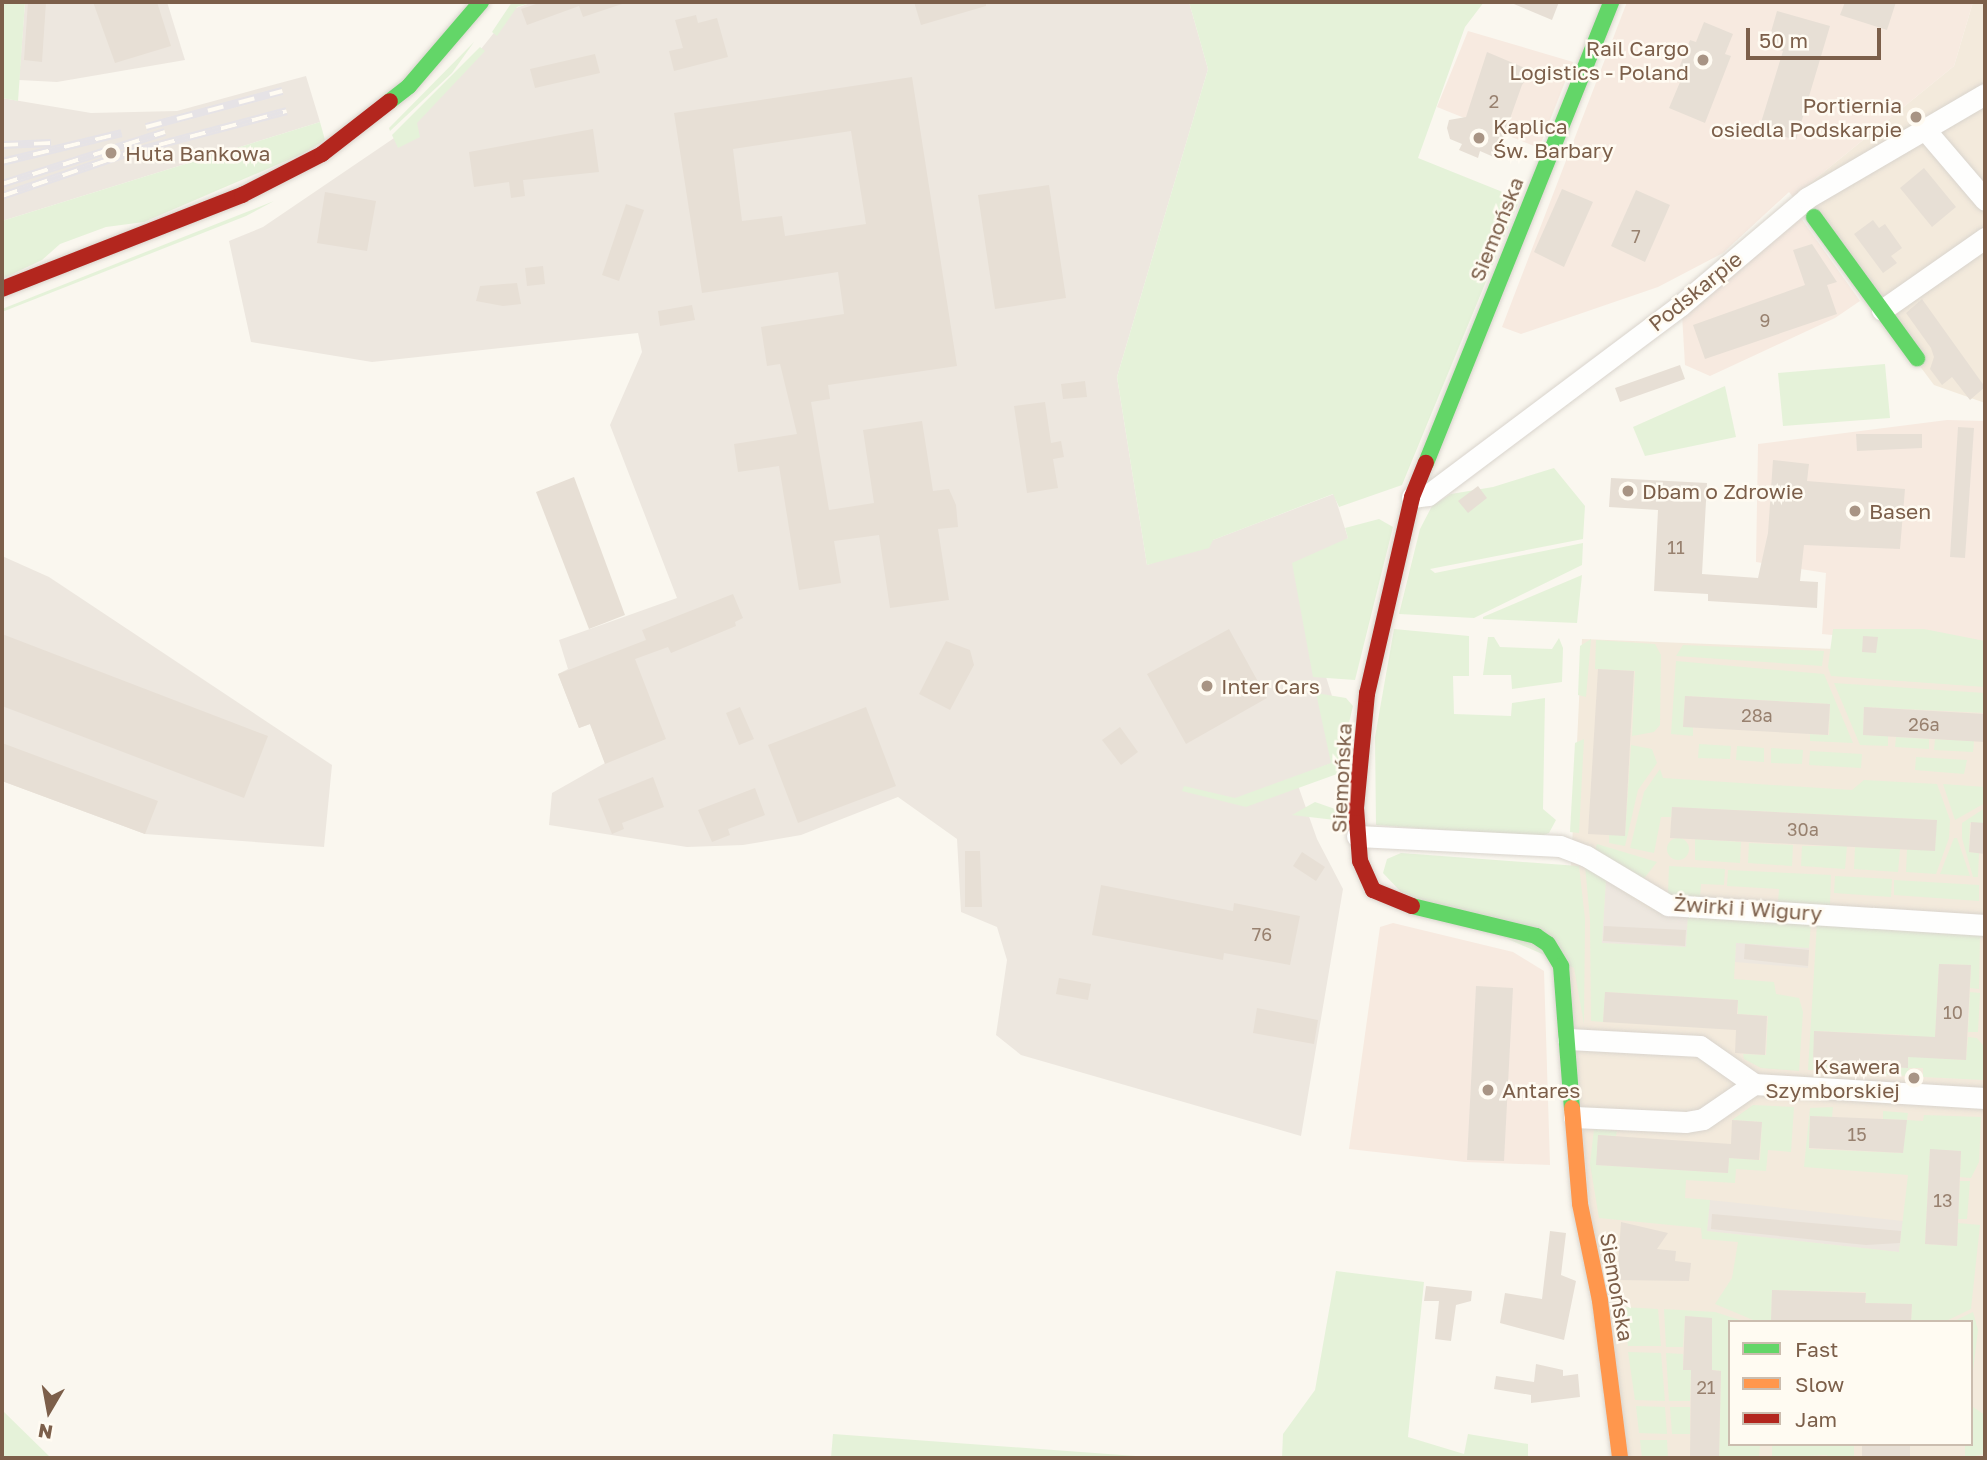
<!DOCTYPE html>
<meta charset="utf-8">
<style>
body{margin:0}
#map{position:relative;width:1987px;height:1460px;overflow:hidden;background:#faf7ef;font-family:"Golos Text",sans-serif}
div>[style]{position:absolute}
.residential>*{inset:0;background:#f3eadc}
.commercial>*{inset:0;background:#f7eae0}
.industrial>*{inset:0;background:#ede7df}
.green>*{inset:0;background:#e5f2d9}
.round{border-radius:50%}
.building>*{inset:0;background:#e7dfd5}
.roads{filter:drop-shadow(0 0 2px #d9d4cd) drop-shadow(0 0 2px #d9d4cd)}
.street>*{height:21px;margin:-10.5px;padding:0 10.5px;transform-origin:10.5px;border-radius:10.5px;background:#fefefd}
.fast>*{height:16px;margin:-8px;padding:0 8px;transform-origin:8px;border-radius:8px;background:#63d668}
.slow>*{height:16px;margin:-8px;padding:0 8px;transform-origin:8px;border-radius:8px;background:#ff974d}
.jam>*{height:16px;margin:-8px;padding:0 8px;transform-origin:8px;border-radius:8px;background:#b3261e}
.rail>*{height:8px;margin-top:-4px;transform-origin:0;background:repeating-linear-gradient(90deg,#fffbf2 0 16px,#e6e3e6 0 32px);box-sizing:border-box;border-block:2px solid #e6e3e6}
.dots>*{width:19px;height:19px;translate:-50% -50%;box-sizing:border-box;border:4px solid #fffbf2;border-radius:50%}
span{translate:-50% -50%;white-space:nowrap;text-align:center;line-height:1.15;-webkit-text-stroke:5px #fffbf2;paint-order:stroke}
.number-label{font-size:18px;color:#98816f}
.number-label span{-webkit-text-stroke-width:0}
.poi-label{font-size:21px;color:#7c5f4a}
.right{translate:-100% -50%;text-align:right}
.left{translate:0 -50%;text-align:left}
.street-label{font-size:21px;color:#7c5f4a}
.frame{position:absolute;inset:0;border:4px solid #7c5f4a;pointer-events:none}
.legend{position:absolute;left:1728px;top:1320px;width:245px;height:126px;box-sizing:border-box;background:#fffbf2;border:2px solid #cbbdaf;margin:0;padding:9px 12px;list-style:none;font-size:21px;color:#7c5f4a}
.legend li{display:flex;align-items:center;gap:14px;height:35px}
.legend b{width:35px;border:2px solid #cbbdaf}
.north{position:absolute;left:14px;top:1376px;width:70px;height:70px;-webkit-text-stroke:5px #fffbf2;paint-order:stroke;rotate:190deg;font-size:19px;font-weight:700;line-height:28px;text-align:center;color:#7c5f4a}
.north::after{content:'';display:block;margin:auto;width:24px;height:32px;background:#7c5f4a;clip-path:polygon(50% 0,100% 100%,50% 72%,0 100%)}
.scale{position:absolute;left:1746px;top:28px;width:135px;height:32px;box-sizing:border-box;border:4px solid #7c5f4a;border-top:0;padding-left:9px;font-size:21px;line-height:24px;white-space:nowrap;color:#7c5f4a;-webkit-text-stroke:5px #fffbf2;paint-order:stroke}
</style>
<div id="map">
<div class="residential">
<i style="clip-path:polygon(1973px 2px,1985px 2px,1985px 403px,1934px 385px,1793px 197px,1954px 66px)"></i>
<i style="clip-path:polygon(evenodd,1582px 639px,1985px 655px,1985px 1458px,1625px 1458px,1588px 1193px,1567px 950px,1582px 639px,1730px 1322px,1971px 1322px,1971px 1444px,1730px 1444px,1730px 1322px)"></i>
</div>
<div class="commercial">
<i style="clip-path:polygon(1627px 2px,1973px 2px,1954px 66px,1793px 197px,1789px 192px,1723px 253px,1658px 287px,1521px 334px,1502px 327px)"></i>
<i style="clip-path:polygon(1468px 31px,1573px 62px,1539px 148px,1437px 107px)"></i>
<i style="clip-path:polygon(1801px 218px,1860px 301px,1835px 318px,1710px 376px,1685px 365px,1682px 314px,1785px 225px)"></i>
<i style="clip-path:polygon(1947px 420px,1985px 421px,1985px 650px,1822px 634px,1826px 573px,1756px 562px,1758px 444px)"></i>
<i style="clip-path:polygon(1393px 923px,1513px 952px,1544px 971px,1550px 1165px,1465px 1162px,1349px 1149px,1380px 927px)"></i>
</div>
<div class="industrial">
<i style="clip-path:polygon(25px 2px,167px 2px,185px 60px,57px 82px,19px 80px)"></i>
<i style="clip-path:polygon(533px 2px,1189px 2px,1208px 69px,1117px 377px,1147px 565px,1334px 494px,1348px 538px,1296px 581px,1332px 696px,1332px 763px,1295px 777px,1317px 839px,1343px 889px,1301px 1136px,1021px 1055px,996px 1035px,1007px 960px,997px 927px,961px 912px,957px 839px,898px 797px,801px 835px,743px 845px,687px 847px,549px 825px,552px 793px,605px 763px,590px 724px,579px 728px,558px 674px,568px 669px,559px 640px,677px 598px,610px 425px,642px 352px,638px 333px,372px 362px,251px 342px,229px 241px,263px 227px,403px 132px,461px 74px,513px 9px)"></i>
<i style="clip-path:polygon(306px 76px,320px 122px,2px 221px,2px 98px,91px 113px,177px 111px)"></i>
<i style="clip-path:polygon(2px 556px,49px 577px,332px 765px,324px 847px,145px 834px,2px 781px)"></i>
<i style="clip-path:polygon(1606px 880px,1649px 909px,1688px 915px,1686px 947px,1602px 943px)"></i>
<i style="clip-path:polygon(1736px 942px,1809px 948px,1808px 968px,1735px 962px)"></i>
<i style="clip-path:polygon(1710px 1200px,1903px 1221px,1899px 1252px,1707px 1231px)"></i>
</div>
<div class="green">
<i style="clip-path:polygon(2px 2px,25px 2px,18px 101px,2px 98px)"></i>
<i style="clip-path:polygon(512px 2px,533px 2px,517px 7px,497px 36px,492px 32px)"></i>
<i style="clip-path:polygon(1189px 2px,1484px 2px,1465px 27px,1418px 158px,1520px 199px,1402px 485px,1339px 507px,1333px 494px,1213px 540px,1209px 548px,1147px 565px,1117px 377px,1208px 69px)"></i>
<i style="clip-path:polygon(474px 42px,452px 73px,390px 131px,389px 128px)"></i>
<i style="clip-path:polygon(480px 47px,485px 51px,417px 123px,420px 137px,398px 148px,392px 135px)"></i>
<i style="clip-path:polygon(320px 122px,325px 140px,302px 154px,144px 222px,106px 227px,60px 244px,42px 260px,2px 279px,2px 221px)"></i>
<i style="clip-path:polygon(274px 201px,246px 216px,2px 312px,2px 309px)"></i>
<i style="clip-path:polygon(1885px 364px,1890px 418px,1783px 426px,1778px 373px)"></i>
<i style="clip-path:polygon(1725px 386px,1736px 437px,1645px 456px,1633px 427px)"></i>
<i style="clip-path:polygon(1554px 468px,1585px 506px,1583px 539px,1430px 569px,1435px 573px,1583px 543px,1582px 565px,1474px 618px,1399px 614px,1420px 529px,1432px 506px,1451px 494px,1493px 487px)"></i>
<i style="clip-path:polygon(1379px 519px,1393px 527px,1355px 680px,1313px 677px,1292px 563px,1348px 538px,1345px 528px)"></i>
<i style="clip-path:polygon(1582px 575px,1577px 623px,1483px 619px,1483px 617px)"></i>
<i style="clip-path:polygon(1394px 629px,1469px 636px,1469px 676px,1453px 676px,1454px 714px,1511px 716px,1512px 703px,1545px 698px,1543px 809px,1556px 820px,1549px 833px,1539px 837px,1376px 825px,1375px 737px)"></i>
<i style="clip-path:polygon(1833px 629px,1924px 629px,1985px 641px,1985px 687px,1831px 676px,1828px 667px)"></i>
<i style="clip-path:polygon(1488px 637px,1494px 637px,1500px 647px,1552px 649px,1559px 638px,1563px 648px,1562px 682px,1512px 689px,1511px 675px,1483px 675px)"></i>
<i style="clip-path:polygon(1591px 639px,1586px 697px,1578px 695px,1580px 646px)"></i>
<i style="clip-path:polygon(1596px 640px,1655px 644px,1661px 655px,1660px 725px,1654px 732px,1632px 736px,1635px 671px,1595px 669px)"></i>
<i style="clip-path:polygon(1683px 645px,1824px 651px,1822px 666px,1676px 656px)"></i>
<i style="clip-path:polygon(1676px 661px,1824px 674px,1853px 743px,1810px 741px,1810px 734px,1829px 735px,1830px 704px,1685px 696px,1683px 726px,1693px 727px,1693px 736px,1671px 734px)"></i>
<i style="clip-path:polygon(1834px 683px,1985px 693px,1985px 713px,1864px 707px,1863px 735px,1888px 736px,1888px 746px,1860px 745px)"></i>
<i style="clip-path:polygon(1316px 693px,1346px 698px,1353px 706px,1337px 774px,1246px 807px,1182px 791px,1184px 786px,1235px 798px,1331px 763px)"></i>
<i style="clip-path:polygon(1896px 737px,1929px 739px,1929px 749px,1895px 747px)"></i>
<i style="clip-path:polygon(1584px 739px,1579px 833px,1570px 832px,1575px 743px)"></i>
<i style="clip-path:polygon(1935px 739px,1974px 741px,1973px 752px,1934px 750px)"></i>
<i style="clip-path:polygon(1699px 744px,1731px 746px,1730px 759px,1698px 758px)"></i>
<i style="clip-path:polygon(1631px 745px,1652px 749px,1657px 763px,1638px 790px,1625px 846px,1609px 843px,1609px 835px,1625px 835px)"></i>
<i style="clip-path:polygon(1737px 746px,1764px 748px,1764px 762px,1736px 760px)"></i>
<i style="clip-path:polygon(1771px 748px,1803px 750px,1802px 764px,1771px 763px)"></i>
<i style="clip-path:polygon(1810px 751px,1862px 754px,1861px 768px,1809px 765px)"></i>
<i style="clip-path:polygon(1916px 757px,1967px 760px,1964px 774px,1915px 770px)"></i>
<i style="clip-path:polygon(1660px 769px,1663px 778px,1852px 790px,1864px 780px,1937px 784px,1950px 820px,1949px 838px,1936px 874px,1906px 872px,1907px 849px,1935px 850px,1936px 820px,1672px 807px,1671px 817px,1661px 817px,1654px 853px,1630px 848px,1644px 792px)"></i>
<i style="clip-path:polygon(1943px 784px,1985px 787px,1985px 803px,1955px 820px)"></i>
<i style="clip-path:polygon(1315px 802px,1335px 809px,1335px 820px,1292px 815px)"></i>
<i style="clip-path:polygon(1985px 808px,1985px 823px,1970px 823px,1969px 852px,1979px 853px,1978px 877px,1973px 877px,1962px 838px,1962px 823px)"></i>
<i style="clip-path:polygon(1954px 838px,1957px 838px,1970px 876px,1940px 874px)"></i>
<i class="round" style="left:1667px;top:838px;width:22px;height:22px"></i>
<i style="clip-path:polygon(1695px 839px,1741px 842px,1740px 863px,1695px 860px)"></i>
<i style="clip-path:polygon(1749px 843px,1793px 845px,1792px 866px,1748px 863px)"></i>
<i style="clip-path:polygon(1597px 844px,1657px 862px,1642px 881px,1595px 850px)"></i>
<i style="clip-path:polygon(1802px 846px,1847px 846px,1845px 869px,1801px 866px)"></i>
<i style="clip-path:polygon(1855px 847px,1900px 849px,1898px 872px,1854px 869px)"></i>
<i style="clip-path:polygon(1401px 853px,1579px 866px,1585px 919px,1584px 1024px,1574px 968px,1401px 892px,1383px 873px,1387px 859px)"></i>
<i style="clip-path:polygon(1585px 866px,1606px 880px,1602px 943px,1686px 947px,1688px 915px,1811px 923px,1809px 948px,1736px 943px,1734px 979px,1774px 982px,1776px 994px,1799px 998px,1803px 1012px,1799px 1071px,1761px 1068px,1744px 1059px,1743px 1054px,1766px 1055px,1768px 1016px,1738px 1014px,1738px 1000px,1605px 992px,1603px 1022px,1591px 1021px,1590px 919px)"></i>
<i style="clip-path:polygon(1669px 866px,1725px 869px,1724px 885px,1701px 884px,1700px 898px,1674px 897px,1668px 893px)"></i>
<i style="clip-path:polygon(1728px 870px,1831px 875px,1830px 905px,1778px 903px,1779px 889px,1727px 886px)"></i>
<i style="clip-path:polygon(1835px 876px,1892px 879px,1891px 897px,1834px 893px)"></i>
<i style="clip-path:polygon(1894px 880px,1979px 885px,1979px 901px,1894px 895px)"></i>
<i style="clip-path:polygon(1817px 923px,1980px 933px,1979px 989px,1970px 988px,1971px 965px,1939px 964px,1934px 1058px,1966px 1060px,1968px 1037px,1977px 1038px,1985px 1048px,1984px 1080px,1923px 1077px,1923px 1068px,1909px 1068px,1908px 1076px,1885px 1075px,1886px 1067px,1908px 1068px,1909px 1035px,1815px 1031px,1813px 1063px,1833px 1065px,1833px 1071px,1808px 1070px)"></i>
<i style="clip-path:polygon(1970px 992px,1980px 993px,1978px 1032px,1968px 1032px)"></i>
<i style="clip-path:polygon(1841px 1065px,1879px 1066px,1879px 1075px,1841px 1073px)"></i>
<i style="clip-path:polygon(1753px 1105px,1794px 1107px,1791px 1152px,1768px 1150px,1766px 1171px,1736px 1169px,1735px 1183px,1686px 1180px,1685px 1198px,1710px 1200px,1707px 1231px,1899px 1252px,1908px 1175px,1804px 1167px,1810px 1108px,1833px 1107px,1832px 1117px,1810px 1116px,1809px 1149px,1903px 1153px,1906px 1120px,1883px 1119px,1883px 1111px,1908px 1113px,1907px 1120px,1923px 1121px,1924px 1115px,1981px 1117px,1979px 1162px,1971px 1178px,1960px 1177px,1961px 1151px,1930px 1150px,1925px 1244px,1957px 1246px,1958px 1223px,1980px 1225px,1971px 1309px,1944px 1322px,1911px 1322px,1912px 1304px,1866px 1303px,1865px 1292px,1772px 1290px,1771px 1321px,1794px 1322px,1758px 1322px,1715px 1304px,1732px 1278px,1738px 1242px,1702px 1239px,1701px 1228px,1599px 1218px,1590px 1164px,1594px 1129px,1617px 1131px,1616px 1136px,1598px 1135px,1597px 1165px,1728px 1173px,1729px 1158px,1760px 1160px,1762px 1122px,1732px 1120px)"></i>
<i style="clip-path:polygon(1960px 1181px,1970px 1181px,1967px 1219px,1958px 1219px)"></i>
<i style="clip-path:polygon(1336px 1271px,1424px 1282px,1408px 1437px,1464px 1454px,1468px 1434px,1528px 1444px,1528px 1458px,1282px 1458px,1283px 1434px,1315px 1390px)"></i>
<i style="clip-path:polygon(1623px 1307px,1658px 1309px,1661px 1346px,1628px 1346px)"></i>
<i style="clip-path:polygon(1664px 1309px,1715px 1312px,1746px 1322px,1730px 1322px,1730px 1444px,1760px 1444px,1759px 1458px,1719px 1458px,1721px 1371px,1712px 1370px,1712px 1319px,1685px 1316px,1683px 1347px,1666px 1347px)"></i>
<i style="clip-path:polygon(1973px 1312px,1978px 1330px,1971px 1387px,1971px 1322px,1952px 1322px)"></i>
<i style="clip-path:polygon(1628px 1352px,1661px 1353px,1665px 1401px,1635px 1400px)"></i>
<i style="clip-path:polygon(1666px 1353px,1683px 1354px,1683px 1370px,1691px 1370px,1690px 1401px,1669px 1401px)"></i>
<i style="clip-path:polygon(1636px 1406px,1665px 1407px,1667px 1434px,1639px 1433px)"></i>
<i style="clip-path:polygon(1670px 1407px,1690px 1407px,1690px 1434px,1672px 1434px)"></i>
<i style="clip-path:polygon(1973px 1407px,1985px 1415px,1985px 1454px,1965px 1458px,1965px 1444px,1971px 1444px)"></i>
<i style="clip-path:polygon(2px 1410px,51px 1458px,2px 1458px)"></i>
<i style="clip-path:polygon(833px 1434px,1163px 1458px,831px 1458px)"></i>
<i style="clip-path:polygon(1640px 1440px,1667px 1440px,1668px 1458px,1642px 1458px)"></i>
<i style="clip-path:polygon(1772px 1444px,1854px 1444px,1854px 1458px,1828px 1458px,1827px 1455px,1772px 1458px)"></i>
</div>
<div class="building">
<i style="clip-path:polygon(28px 2px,46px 2px,42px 62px,24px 60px)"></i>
<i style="clip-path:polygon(93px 2px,157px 2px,171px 46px,115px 63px)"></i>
<i style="clip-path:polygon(542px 2px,621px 2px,622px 4px,583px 17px,579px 6px,527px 25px,521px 9px)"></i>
<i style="clip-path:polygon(914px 2px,986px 2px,986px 6px,921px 25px)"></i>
<i style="clip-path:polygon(1509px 2px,1559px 2px,1552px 20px)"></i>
<i style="clip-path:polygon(1845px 2px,1896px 2px,1887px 30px,1840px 15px)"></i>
<i style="clip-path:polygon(1777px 11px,1830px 26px,1796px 140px,1759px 129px,1783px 51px,1767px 46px)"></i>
<i style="clip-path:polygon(696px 15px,698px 23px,717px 18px,728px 57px,674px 71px,669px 51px,683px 48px,675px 20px)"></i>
<i style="clip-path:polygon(1704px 22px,1733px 34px,1725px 54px,1731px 56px,1705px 123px,1669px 108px,1683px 75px,1677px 73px,1690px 40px,1696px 42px)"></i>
<i style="clip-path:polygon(1487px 52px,1532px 71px,1522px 85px,1496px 158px,1480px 151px,1478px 158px,1459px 150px,1462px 144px,1450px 139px,1447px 128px,1449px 120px,1466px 117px)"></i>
<i style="clip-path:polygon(595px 54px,600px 73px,535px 88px,530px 69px)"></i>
<i style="clip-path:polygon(evenodd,912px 77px,957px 366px,828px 385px,830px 399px,811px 402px,829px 510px,874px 503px,863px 430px,922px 421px,933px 491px,949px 489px,956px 505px,958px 527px,938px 529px,949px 600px,890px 608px,879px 535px,834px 541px,841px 583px,799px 590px,779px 466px,738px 472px,734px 444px,797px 434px,780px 364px,767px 366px,761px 327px,844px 314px,838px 272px,702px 293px,674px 113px,912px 77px,851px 131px,866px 224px,785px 236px,782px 216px,742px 221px,733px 149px,851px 131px)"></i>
<i style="clip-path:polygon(593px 129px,599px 172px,523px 180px,525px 196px,511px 198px,509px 182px,474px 187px,469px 152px)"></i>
<i style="clip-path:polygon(1924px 168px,1956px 207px,1932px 227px,1900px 188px)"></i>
<i style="clip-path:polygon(1049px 185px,1066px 298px,995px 309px,978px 195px)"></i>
<i style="clip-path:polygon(1562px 189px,1593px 202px,1564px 267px,1534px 252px)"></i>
<i style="clip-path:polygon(1636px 190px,1670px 205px,1645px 262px,1611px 246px)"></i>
<i style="clip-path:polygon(325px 192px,376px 201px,367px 251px,317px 243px)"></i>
<i style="clip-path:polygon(626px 204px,644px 210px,619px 281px,602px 275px)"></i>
<i style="clip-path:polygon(1873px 220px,1879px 228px,1885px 224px,1902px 248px,1891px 256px,1897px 263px,1883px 273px,1854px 234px)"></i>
<i style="clip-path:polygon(1812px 244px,1837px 282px,1827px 285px,1837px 314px,1705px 359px,1693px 325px,1805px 285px,1793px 250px)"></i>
<i style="clip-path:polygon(543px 266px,545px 284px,527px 286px,525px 268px)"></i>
<i style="clip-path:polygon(517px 283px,521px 304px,503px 306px,476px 301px,480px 286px)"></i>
<i style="clip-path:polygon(1922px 299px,1985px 387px,1970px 400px,1952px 377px,1942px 385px,1930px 369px,1934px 357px,1931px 348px,1906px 313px)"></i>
<i style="clip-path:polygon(692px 305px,695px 320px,660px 326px,658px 311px)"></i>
<i style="clip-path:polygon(1680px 365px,1685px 379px,1620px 402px,1615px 388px)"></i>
<i style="clip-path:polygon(1085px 381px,1087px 397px,1063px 399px,1061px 384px)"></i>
<i style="clip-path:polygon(1045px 402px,1051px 443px,1061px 441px,1064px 457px,1053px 459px,1058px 488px,1027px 493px,1014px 406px)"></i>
<i style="clip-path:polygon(1958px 427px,1974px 428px,1965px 558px,1950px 557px)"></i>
<i style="clip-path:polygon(1856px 434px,1922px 434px,1922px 448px,1857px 451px)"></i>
<i style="clip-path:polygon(1773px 460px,1809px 464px,1807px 481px,1905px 489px,1900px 549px,1804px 545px,1800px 581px,1818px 582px,1817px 608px,1708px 601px,1708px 594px,1654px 591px,1658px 510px,1609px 507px,1611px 478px,1707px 483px,1702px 574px,1758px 578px,1768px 533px)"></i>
<i style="clip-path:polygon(574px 477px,625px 615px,589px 629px,536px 492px)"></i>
<i style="clip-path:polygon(1478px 486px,1487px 498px,1468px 513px,1458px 501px)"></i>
<i style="clip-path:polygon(733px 594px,743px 618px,735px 622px,736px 626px,671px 653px,668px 647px,635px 659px,666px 739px,605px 764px,590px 724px,579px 728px,558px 674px,646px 640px,642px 630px)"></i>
<i style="clip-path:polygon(1229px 629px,1267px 698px,1186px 744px,1147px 674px)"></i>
<i style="clip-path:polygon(2px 634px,268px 736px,244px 798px,2px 706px)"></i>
<i style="clip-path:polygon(1863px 636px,1878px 637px,1876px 653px,1862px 652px)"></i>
<i style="clip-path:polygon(946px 641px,970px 650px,974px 665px,950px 710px,919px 694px)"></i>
<i style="clip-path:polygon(1598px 669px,1634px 671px,1625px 836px,1588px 834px)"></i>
<i style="clip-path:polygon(1685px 696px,1830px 704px,1828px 735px,1683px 727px)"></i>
<i style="clip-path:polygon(740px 707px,754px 739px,739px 745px,726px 713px)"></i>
<i style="clip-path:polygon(866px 707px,896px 786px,798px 823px,768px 745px)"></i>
<i style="clip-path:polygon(1864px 707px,1985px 714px,1985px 742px,1863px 735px)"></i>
<i style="clip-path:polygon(1120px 727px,1138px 752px,1121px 765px,1102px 740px)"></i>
<i style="clip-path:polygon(2px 743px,158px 801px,145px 834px,2px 781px)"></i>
<i style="clip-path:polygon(653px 777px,664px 807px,622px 823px,624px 829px,612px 834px,598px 799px)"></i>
<i style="clip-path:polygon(755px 788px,765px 815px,728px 829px,730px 835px,712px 842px,698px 810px)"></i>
<i style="clip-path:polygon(1672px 807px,1937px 820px,1935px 851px,1670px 838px)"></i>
<i style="clip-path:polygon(1971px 822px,1985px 823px,1985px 854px,1969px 852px)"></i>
<i style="clip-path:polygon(965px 851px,980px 851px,982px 907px,965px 907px)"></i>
<i style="clip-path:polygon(1302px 852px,1325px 867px,1316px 881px,1293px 866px)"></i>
<i style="clip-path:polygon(1101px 885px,1233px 911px,1234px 903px,1300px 916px,1290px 965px,1224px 953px,1223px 960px,1092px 935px)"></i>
<i style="clip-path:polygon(1604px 926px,1686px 930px,1685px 946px,1603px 941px)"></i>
<i style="clip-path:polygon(1745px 944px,1809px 950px,1808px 966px,1744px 959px)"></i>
<i style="clip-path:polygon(1939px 964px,1971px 965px,1966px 1060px,1908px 1057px,1908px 1068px,1813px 1063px,1814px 1031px,1935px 1037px)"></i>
<i style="clip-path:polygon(1059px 978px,1091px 984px,1088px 1000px,1056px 994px)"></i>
<i style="clip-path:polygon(1476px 986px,1513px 988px,1504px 1161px,1467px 1160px)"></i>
<i style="clip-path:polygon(1605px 992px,1738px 1000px,1737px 1014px,1767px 1016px,1765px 1055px,1735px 1053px,1736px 1030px,1603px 1022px)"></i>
<i style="clip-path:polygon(1257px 1008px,1318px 1020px,1314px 1044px,1253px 1033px)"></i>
<i style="clip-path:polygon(1810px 1116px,1907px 1120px,1903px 1153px,1809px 1148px)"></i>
<i style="clip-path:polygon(1732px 1120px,1762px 1122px,1759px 1160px,1729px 1158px,1728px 1173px,1596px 1165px,1598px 1135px,1731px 1144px)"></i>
<i style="clip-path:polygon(1930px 1149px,1961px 1151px,1957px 1246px,1925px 1244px)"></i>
<i style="clip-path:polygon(1712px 1214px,1901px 1231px,1900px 1243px,1866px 1245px,1711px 1229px)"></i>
<i style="clip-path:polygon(1621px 1222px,1668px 1233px,1657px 1249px,1676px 1251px,1675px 1261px,1691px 1263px,1689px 1281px,1617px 1280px)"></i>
<i style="clip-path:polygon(1550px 1231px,1566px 1233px,1561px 1275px,1576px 1281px,1564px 1340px,1500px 1323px,1505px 1293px,1542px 1299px)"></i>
<i style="clip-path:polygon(1426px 1286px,1472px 1291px,1471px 1301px,1456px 1305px,1451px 1341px,1435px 1339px,1439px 1301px,1424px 1301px)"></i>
<i style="clip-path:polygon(1772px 1290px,1866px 1293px,1865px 1303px,1912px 1304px,1911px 1322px,1771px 1321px)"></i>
<i style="clip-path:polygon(1685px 1316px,1712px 1318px,1712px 1370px,1721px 1371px,1719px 1458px,1690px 1458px,1691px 1370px,1683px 1370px)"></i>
<i style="clip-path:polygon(1536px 1364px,1563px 1370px,1563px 1376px,1578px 1374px,1580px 1397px,1531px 1403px,1531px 1395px,1494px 1389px,1496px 1376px,1534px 1382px)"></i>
<i style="clip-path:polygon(1862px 1444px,1910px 1444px,1910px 1458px,1862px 1458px)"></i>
</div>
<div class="roads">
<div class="street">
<i style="left:1927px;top:132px;width:89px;rotate:49.5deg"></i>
<i style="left:1882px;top:310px;width:126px;rotate:-35deg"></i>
<i style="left:1412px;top:497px;width:16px;rotate:-7deg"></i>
<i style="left:1428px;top:495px;width:316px;rotate:-36.9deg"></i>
<i style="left:1681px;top:305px;width:165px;rotate:-40.3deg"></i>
<i style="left:1807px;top:198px;width:206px;rotate:-30.3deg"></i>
<i style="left:1357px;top:836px;width:203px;rotate:2.8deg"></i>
<i style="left:1560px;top:846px;width:28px;rotate:21deg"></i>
<i style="left:1586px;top:856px;width:96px;rotate:30.9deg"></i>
<i style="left:1668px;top:905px;width:318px;rotate:3.6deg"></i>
<i style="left:1568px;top:1039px;width:132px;rotate:3deg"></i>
<i style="left:1700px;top:1046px;width:66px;rotate:35.1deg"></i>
<i style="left:1754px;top:1084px;width:231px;rotate:3.5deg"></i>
<i style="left:1574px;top:1117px;width:112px;rotate:2.6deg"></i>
<i style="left:1686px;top:1122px;width:17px;rotate:-10deg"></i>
<i style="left:1703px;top:1119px;width:62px;rotate:-34.5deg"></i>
</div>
<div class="fast">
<i style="left:390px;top:101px;width:24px;rotate:-38deg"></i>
<i style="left:409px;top:86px;width:111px;rotate:-49.4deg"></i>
<i style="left:1814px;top:217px;width:175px;rotate:53.9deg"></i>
<i style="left:1426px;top:463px;width:497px;rotate:-68.1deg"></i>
<i style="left:1412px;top:906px;width:128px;rotate:13.6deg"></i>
<i style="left:1536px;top:936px;width:14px;rotate:34deg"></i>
<i style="left:1548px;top:944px;width:26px;rotate:59deg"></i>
<i style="left:1561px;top:966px;width:142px;rotate:85.6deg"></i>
</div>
<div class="slow">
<i style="left:1572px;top:1108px;width:96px;rotate:85.2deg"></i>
<i style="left:1580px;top:1204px;width:99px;rotate:78.3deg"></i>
<i style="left:1600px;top:1301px;width:158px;rotate:82.7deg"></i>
</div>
<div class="jam">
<i style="left:2px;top:289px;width:258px;rotate:-21.4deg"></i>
<i style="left:242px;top:195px;width:90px;rotate:-27.1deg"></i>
<i style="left:322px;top:154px;width:86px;rotate:-37.9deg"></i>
<i style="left:1412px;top:906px;width:42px;rotate:-157.7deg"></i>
<i style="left:1373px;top:890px;width:32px;rotate:-114deg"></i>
<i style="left:1360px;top:861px;width:53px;rotate:-94.3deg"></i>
<i style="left:1356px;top:808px;width:115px;rotate:-84.5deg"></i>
<i style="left:1367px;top:694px;width:202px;rotate:-77.1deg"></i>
<i style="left:1412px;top:497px;width:37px;rotate:-68deg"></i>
</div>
</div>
<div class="rail">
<i style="left:146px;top:127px;width:141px;rotate:-14.8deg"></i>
<i style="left:2px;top:145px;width:49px;rotate:-2.3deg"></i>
<i style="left:2px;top:162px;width:123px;rotate:-13.6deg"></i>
<i style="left:2px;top:184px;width:171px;rotate:-17.7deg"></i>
<i style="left:2px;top:196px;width:133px;rotate:-18.8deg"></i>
<i style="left:128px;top:153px;width:164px;rotate:-14.8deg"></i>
</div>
<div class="dots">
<i style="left:1703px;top:60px;background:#a89484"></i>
<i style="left:1916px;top:117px;background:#a89484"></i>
<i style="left:1479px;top:138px;background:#a89484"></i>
<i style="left:111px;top:153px;background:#a89484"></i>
<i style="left:1628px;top:491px;background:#a89484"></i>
<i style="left:1855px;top:511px;background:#a89484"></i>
<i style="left:1207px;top:686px;background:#a89484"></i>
<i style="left:1914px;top:1078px;background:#a89484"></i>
<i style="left:1488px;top:1090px;background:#a89484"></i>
</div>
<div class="number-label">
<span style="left:1494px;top:101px">2</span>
<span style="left:1636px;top:236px">7</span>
<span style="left:1765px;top:320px">9</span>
<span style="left:1676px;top:547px">11</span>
<span style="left:1757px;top:715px">28a</span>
<span style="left:1924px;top:724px">26a</span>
<span style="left:1803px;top:829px">30a</span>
<span style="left:1262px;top:934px">76</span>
<span style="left:1953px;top:1012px">10</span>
<span style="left:1857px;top:1134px">15</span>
<span style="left:1943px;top:1200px">13</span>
<span style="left:1706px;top:1387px">21</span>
</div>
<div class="poi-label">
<span class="right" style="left:1689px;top:60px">Rail Cargo<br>Logistics - Poland</span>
<span class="right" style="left:1902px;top:117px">Portiernia<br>osiedla Podskarpie</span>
<span class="left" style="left:1493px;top:138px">Kaplica<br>Św. Barbary</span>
<span class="left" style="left:125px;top:153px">Huta Bankowa</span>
<span class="left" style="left:1642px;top:491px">Dbam o Zdrowie</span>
<span class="left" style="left:1869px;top:511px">Basen</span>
<span class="left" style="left:1221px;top:686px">Inter Cars</span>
<span class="right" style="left:1900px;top:1078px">Ksawera<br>Szymborskiej</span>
<span class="left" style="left:1502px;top:1090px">Antares</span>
</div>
<div class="street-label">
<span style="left:1496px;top:229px;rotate:-68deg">Siemońska</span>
<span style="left:1695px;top:291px;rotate:-39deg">Podskarpie</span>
<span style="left:1341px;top:778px;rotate:-87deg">Siemońska</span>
<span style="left:1748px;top:908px;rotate:4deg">Żwirki i Wigury</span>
<span style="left:1617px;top:1287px;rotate:80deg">Siemońska</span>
</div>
<div class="frame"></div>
<ul class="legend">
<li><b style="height:9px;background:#63d668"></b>Fast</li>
<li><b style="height:9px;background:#ff974d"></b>Slow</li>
<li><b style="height:9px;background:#b3261e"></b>Jam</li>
</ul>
<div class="north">N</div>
<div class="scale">50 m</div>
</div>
